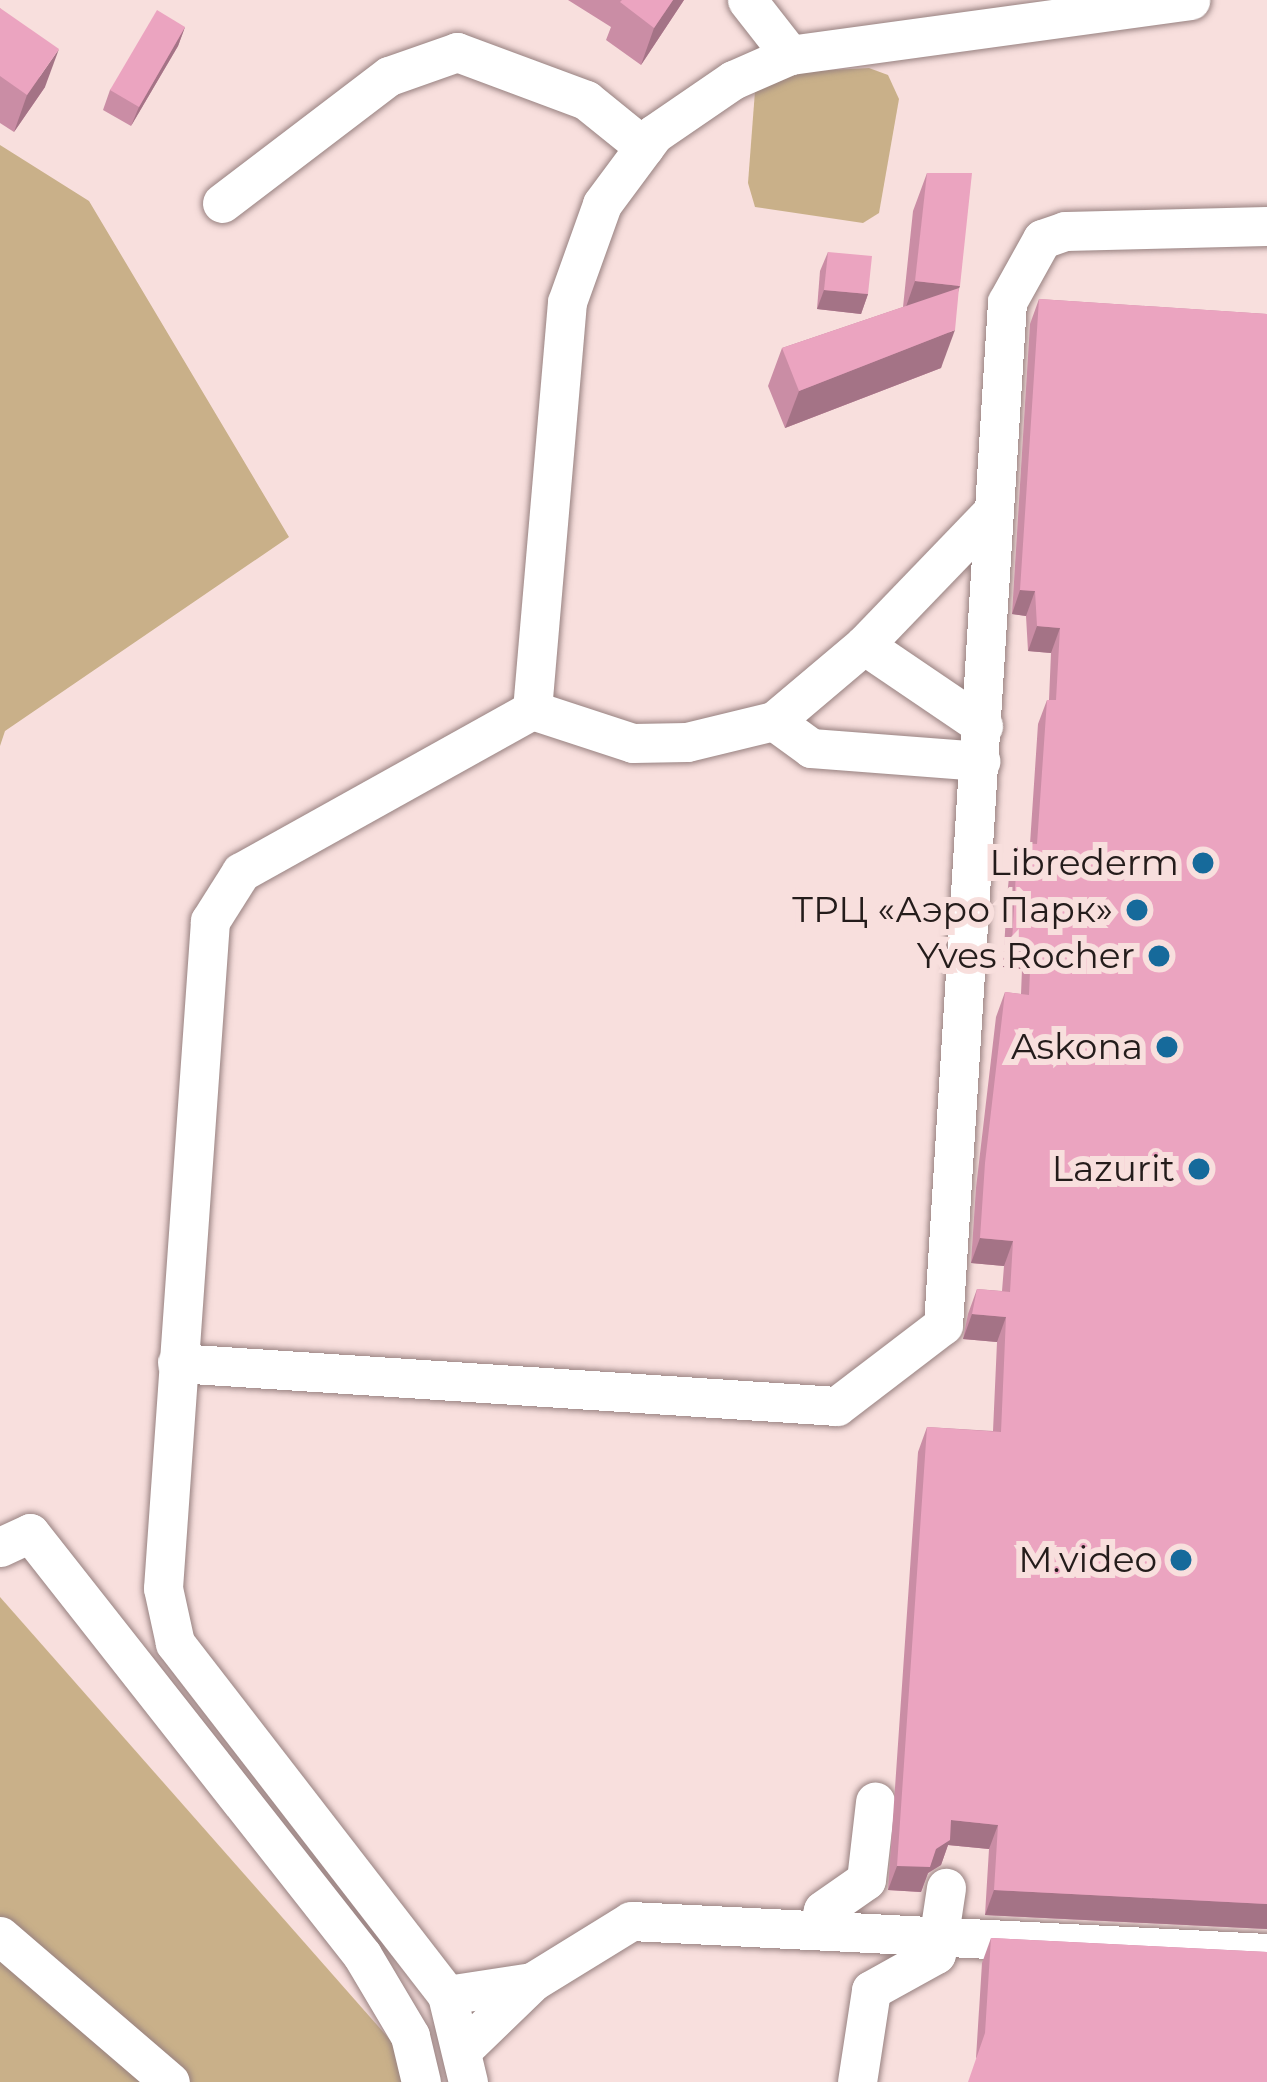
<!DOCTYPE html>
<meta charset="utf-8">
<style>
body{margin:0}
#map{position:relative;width:1267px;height:2082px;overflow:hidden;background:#f8dfdd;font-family:Montserrat,sans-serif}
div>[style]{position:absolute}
.green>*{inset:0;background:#c9b089}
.roads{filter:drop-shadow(0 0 3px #978180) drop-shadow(0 0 3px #978180)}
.minor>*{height:39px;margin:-19.5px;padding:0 19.5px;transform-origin:19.5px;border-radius:19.5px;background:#fff}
.wall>*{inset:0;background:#ca8da5}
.shaded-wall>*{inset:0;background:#a47386}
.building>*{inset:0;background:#eba4c0}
.dots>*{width:33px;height:33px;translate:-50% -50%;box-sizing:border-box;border:6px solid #f8dfdd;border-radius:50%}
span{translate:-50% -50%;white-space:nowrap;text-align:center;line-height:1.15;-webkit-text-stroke:12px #f8dfdd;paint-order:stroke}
.poi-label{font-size:36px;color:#241c1b}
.right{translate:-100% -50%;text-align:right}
</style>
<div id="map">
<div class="green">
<i style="clip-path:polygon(869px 68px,888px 75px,899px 99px,879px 213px,863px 223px,755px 207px,748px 183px,755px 91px,776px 73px)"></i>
<i style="clip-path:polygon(0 145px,89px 201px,289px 537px,5px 731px,0 746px)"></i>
<i style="clip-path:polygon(0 1597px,407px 2059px,407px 2082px,0 2082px)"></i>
</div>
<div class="roads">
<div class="minor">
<i style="left:747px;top:0;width:70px;rotate:52deg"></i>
<i style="left:222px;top:203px;width:210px;rotate:-37.3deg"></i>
<i style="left:389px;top:76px;width:72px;rotate:-19.4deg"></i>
<i style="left:457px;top:52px;width:138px;rotate:20.4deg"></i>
<i style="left:586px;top:100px;width:75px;rotate:39deg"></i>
<i style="left:864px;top:645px;width:144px;rotate:34.2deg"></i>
<i style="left:532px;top:710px;width:409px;rotate:-85.1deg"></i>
<i style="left:567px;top:302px;width:104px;rotate:-70.3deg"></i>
<i style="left:602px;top:204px;width:87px;rotate:-53.4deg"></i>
<i style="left:654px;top:134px;width:96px;rotate:-34.4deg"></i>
<i style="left:733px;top:80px;width:62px;rotate:-23.7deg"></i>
<i style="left:790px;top:55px;width:404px;rotate:-7.8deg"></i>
<i style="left:532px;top:710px;width:106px;rotate:18.1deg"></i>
<i style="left:633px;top:743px;width:54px;rotate:-1.1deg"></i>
<i style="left:687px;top:742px;width:89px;rotate:-13.6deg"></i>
<i style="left:774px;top:721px;width:118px;rotate:-40.2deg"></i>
<i style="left:864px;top:645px;width:185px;rotate:-46.1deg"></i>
<i style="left:774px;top:721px;width:46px;rotate:36.1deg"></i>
<i style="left:811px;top:748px;width:170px;rotate:4.4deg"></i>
<i style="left:177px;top:1363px;width:661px;rotate:3.73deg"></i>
<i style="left:837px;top:1406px;width:133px;rotate:-37.4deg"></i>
<i style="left:943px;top:1325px;width:1025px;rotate:-86.42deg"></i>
<i style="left:1007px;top:302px;width:72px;rotate:-60.9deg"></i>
<i style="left:1042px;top:239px;width:24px;rotate:-19deg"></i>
<i style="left:1065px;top:231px;width:202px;rotate:-1.4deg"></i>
<i style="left:0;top:1547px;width:33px;rotate:-25deg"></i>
<i style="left:30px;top:1533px;width:537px;rotate:51.81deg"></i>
<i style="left:362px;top:1955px;width:94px;rotate:59.3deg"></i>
<i style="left:410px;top:2036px;width:47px;rotate:76.6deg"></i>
<i style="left:819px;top:1926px;width:16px;rotate:-76deg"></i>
<i style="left:823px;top:1910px;width:52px;rotate:-34.9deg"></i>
<i style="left:866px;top:1880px;width:79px;rotate:-83.4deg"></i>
<i style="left:0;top:1936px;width:224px;rotate:40.7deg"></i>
<i style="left:447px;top:1995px;width:86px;rotate:-8.7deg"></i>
<i style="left:464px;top:2048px;width:95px;rotate:-44.1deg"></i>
<i style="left:532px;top:1982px;width:116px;rotate:-31.6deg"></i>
<i style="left:631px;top:1921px;width:637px;rotate:2.88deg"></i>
<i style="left:468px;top:2082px;width:89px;rotate:-103.6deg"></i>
<i style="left:447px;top:1995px;width:445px;rotate:-127.7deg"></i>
<i style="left:175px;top:1643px;width:56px;rotate:-102.3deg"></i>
<i style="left:163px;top:1588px;width:669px;rotate:-85.97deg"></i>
<i style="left:210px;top:921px;width:58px;rotate:-57.7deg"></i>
<i style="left:241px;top:872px;width:333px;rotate:-29.1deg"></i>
<i style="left:857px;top:2082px;width:93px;rotate:-81.3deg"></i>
<i style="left:871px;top:1990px;width:74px;rotate:-29deg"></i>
<i style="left:936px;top:1954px;width:67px;rotate:-81.4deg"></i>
</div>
</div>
<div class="wall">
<i style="clip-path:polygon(568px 0,684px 0,641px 65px,606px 40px,611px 27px)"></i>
<i style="clip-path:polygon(0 8px,45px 87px,14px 132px,0 123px)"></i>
<i style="clip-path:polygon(185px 27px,178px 46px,131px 126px,103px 110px,110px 90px)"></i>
<i style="clip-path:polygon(927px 173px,959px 288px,941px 368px,785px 428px,768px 386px,782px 348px,903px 307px,913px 211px)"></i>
<i style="clip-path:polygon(828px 252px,868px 294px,861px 314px,817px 309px,820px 271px)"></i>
<i style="clip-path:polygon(1039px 299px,1267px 314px,1267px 1929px,985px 1915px,989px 1849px,948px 1845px,941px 1865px,928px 1873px,921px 1892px,888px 1890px,918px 1452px,927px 1427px,993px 1431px,997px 1342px,963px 1339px,968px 1314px,977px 1289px,1002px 1291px,1004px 1266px,971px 1263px,976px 1188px,996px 1017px,1005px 992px,1021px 994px,1022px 969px,1003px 967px,1007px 897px,1010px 867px,1019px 843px,1030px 844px,1038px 724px,1047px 700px,1049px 700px,1051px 653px,1028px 651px,1026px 616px,1012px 614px,1030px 324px)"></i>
<i style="clip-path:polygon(991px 1938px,1267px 1952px,976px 2058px,982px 1963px)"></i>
</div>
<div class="shaded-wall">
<i style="clip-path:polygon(673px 0,684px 0,641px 65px,654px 28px)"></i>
<i style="clip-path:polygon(185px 27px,178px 46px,131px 126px,139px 107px)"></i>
<i style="clip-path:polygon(59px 49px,45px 87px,14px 132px,27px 95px)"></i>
<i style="clip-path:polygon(915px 281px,960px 286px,946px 323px,902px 318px)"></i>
<i style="clip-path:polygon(824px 290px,868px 294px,861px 314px,817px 309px)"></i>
<i style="clip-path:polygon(955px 330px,941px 368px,785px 428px,799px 391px)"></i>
<i style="clip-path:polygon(1020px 590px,1035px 591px,1026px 616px,1012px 614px)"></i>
<i style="clip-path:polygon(1037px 626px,1060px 628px,1051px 653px,1028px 651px)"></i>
<i style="clip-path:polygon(1012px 942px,1031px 944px,1022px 969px,1003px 967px)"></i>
<i style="clip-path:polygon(980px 1238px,1013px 1241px,1004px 1266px,971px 1263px)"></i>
<i style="clip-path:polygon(972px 1314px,1006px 1317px,997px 1342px,963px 1339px)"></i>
<i style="clip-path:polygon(951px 1820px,998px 1825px,989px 1849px,948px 1845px,941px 1865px,928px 1873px,921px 1892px,888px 1890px,897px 1866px,936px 1849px)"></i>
<i style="clip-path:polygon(994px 1890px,1267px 1904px,1267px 1929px,985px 1915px)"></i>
</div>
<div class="building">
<i style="clip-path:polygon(622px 0,673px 0,654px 28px,620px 2px)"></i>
<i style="clip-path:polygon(0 8px,59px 49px,27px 95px,0 76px)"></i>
<i style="clip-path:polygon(157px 10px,185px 27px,139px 107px,110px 90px)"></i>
<i style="clip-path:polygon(927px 173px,972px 173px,960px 286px,915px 281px)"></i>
<i style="clip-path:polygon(828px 252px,872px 256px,868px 294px,824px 290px)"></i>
<i style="clip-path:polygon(959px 288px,955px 330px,799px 391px,782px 348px)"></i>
<i style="clip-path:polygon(1039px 299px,1267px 314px,1267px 1904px,994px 1890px,998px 1825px,951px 1820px,950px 1840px,936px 1849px,930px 1867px,897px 1866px,927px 1427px,1001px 1432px,1006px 1317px,972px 1314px,977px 1289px,1010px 1292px,1013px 1241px,980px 1238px,985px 1163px,1005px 992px,1029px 995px,1031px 944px,1012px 942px,1016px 872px,1019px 843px,1037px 844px,1047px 700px,1056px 700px,1060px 628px,1037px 626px,1035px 591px,1020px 590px)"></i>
<i style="clip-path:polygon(991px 1938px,1267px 1952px,1267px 2082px,968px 2082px,985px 2033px)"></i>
</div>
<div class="dots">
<i style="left:1203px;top:863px;background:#166a9b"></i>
<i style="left:1137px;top:910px;background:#166a9b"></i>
<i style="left:1159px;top:956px;background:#166a9b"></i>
<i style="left:1167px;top:1047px;background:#166a9b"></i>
<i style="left:1199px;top:1169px;background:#166a9b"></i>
<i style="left:1181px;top:1560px;background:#166a9b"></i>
</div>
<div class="poi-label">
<span class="right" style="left:1179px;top:863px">Librederm</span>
<span class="right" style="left:1113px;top:910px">ТРЦ «Аэро Парк»</span>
<span class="right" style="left:1135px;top:956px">Yves Rocher</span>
<span class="right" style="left:1143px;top:1047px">Askona</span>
<span class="right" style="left:1175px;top:1169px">Lazurit</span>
<span class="right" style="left:1157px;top:1560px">M.video</span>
</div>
</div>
